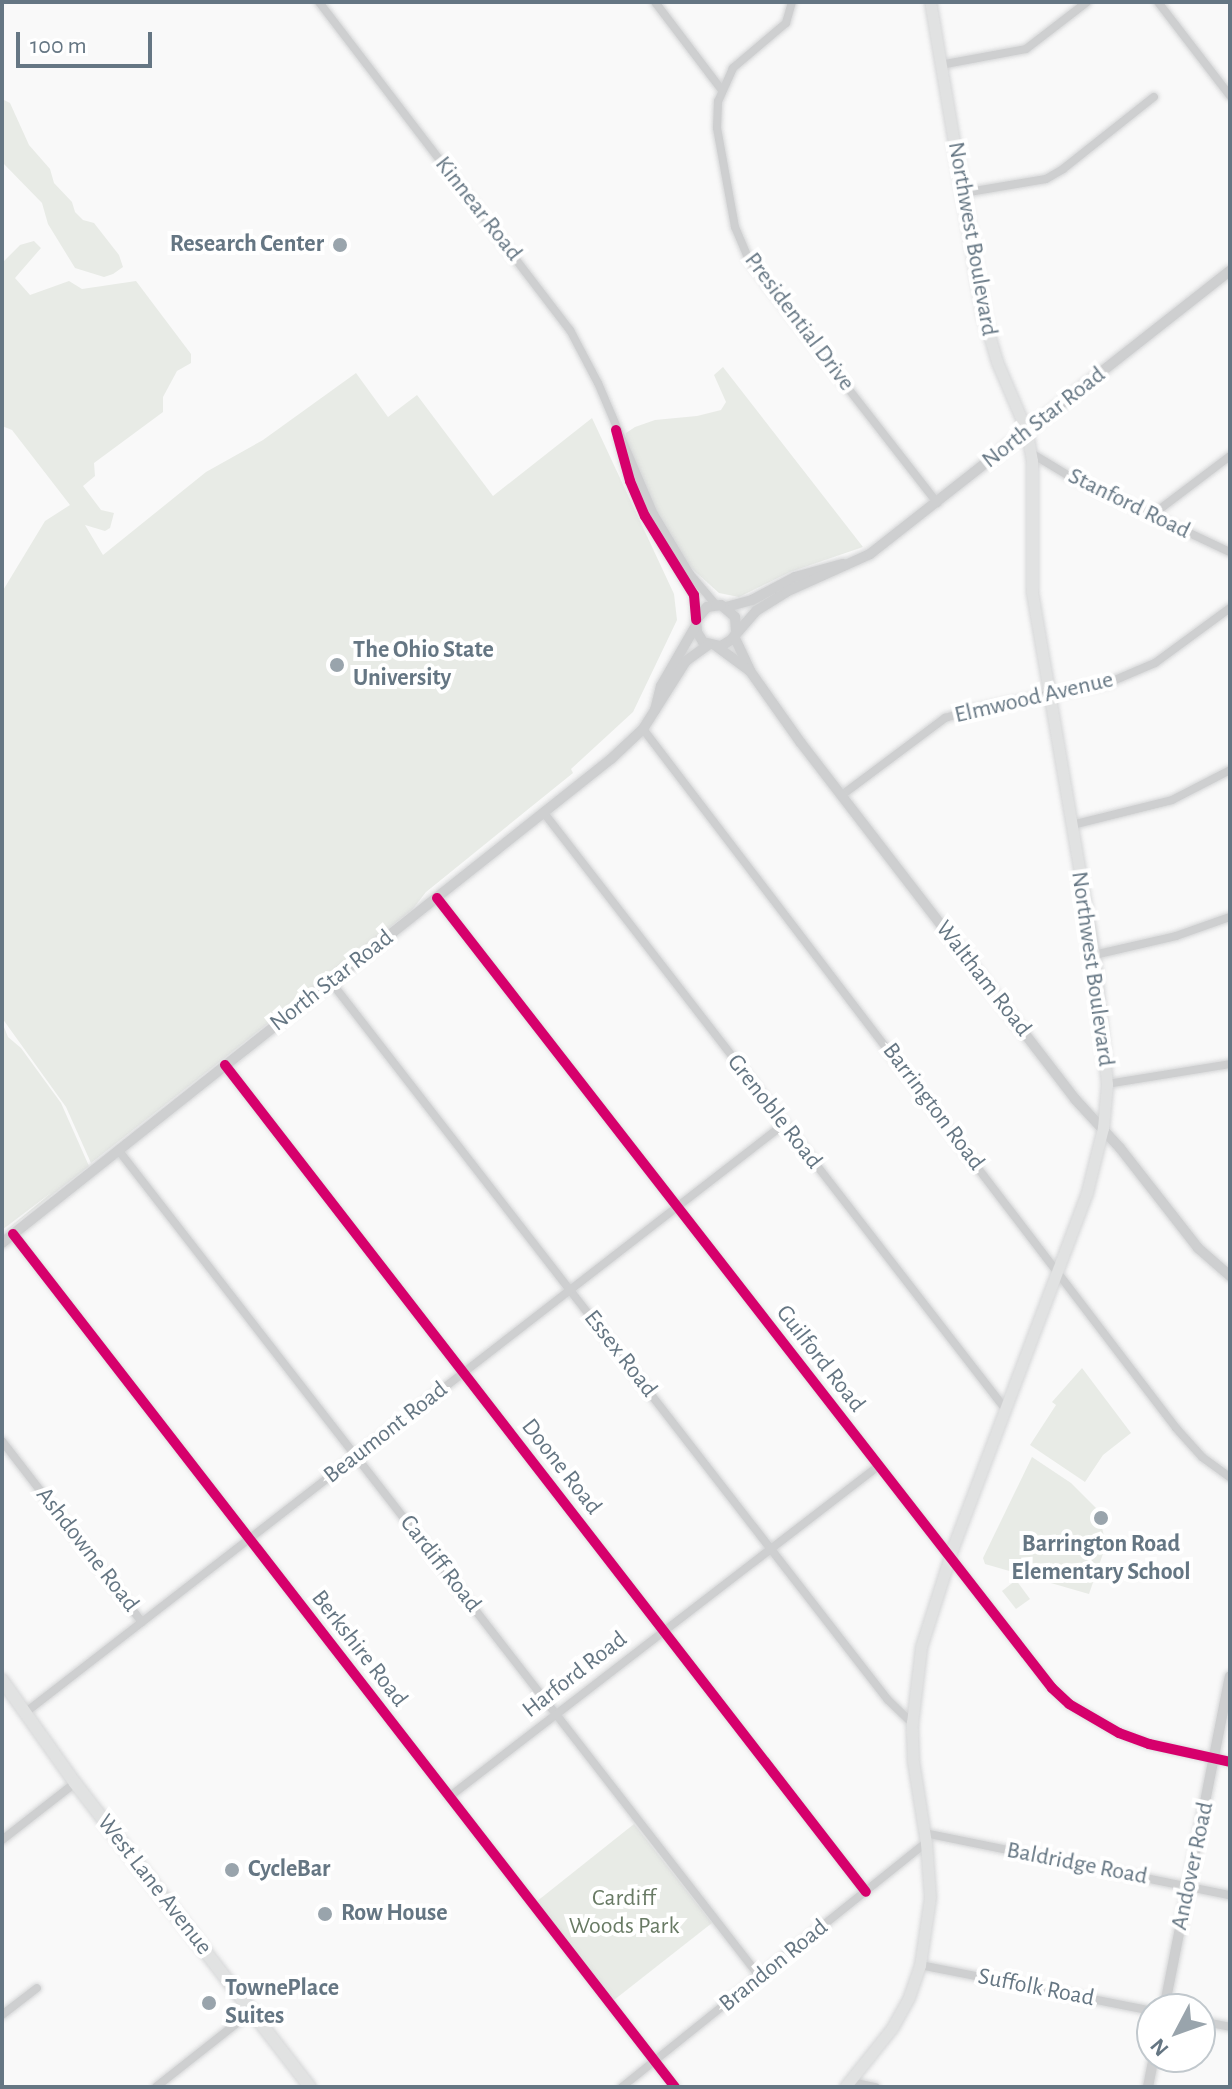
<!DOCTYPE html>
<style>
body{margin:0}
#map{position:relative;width:1232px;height:2089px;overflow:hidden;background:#f9f9f9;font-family:"Alegreya Sans",sans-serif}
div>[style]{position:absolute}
.green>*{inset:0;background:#e8ebe6}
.roads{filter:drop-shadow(0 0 2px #d5d6d7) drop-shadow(0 0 2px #d5d6d7)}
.minor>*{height:8px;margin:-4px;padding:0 4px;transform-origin:4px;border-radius:4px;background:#cecfd0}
.tertiary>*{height:10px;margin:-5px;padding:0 5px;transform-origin:5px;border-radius:5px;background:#cecfd0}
.secondary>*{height:11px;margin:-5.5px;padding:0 5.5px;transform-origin:5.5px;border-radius:5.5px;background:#e1e2e2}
.primary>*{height:12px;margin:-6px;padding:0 6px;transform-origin:6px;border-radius:6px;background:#e1e2e2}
.cycleway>*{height:10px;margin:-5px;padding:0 5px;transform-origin:5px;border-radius:5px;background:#d6006c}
.dots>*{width:22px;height:22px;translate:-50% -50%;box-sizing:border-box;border:4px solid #fff;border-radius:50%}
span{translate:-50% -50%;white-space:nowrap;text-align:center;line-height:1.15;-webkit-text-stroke:8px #fff;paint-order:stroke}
.street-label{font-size:24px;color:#657683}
.poi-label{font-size:24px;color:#657683;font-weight:700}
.right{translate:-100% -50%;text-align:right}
.left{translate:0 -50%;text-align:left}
.park-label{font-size:24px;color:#687a64}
.frame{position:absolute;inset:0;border:4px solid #657683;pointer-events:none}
.north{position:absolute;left:1136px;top:1993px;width:80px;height:80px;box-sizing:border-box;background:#fff;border:2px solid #c1c8cd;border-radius:50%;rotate:229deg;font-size:22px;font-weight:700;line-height:32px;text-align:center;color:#657683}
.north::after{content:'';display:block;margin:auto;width:28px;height:36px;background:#99a4ac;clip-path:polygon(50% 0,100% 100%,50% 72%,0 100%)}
.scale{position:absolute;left:16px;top:32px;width:136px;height:36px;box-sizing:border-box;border:4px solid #657683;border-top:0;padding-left:10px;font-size:24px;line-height:28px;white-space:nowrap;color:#657683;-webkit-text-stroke:6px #fff;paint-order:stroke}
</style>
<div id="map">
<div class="green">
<i style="clip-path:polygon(2px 99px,10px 103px,29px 145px,50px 169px,54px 183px,72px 202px,75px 212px,83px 220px,94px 223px,119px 255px,123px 267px,113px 274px,104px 277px,75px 268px,48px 224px,42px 203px,2px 162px)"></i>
<i style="clip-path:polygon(34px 241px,41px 248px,15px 278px,30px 295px,69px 281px,82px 289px,136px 281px,191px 354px,191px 363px,177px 371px,163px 397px,163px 412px,94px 463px,95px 476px,83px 486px,101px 510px,114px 513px,110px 528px,105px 531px,85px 525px,103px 555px,206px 472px,263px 440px,356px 373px,388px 417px,417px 395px,493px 496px,592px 418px,674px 594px,677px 620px,633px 712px,571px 769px,573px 773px,426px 892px,412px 910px,91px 1163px,66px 1107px,2px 1018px,2px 592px,45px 521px,70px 505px,12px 430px,2px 426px,2px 263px,20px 245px)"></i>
<i style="clip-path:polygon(723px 367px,863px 547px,790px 572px,739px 597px,719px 593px,689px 566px,652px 504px,626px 438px,626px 433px,635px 427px,655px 420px,697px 416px,721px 410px,726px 402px,714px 375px)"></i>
<i style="clip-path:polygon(2px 1022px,8px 1037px,21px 1048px,61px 1103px,89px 1166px,2px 1234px,52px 1192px,2px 1230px)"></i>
<i style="clip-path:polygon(1082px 1368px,1131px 1433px,1103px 1455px,1085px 1482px,1030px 1445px,1056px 1405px,1052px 1402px)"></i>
<i style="clip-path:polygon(1032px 1457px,1071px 1483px,1098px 1510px,1106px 1545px,1089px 1594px,985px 1564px,983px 1558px)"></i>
<i style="clip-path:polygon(1016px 1580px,1030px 1599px,1016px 1609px,1002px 1591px)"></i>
<i style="clip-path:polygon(634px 1824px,712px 1923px,614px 2000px,536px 1902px)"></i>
</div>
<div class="roads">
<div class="minor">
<i style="left:319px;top:2px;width:413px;rotate:52.6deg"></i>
<i style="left:570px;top:330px;width:60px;rotate:62.2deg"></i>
<i style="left:598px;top:383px;width:142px;rotate:66.9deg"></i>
<i style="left:654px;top:514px;width:70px;rotate:59deg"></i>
<i style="left:690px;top:574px;width:40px;rotate:50deg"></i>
<i style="left:655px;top:2px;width:109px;rotate:52.8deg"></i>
<i style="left:792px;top:2px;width:22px;rotate:106deg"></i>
<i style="left:786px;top:23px;width:70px;rotate:139.7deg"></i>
<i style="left:733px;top:68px;width:36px;rotate:114deg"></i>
<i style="left:718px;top:101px;width:27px;rotate:92deg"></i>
<i style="left:717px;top:128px;width:101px;rotate:79.7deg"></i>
<i style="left:735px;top:227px;width:34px;rotate:67deg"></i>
<i style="left:748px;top:258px;width:31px;rotate:54deg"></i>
<i style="left:766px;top:283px;width:279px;rotate:52.1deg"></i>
<i style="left:1158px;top:2px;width:118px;rotate:52.5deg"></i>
<i style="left:940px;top:65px;width:87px;rotate:-10.5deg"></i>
<i style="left:1026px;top:49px;width:77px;rotate:-37.6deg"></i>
<i style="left:963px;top:193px;width:84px;rotate:-9.6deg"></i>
<i style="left:1046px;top:179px;width:20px;rotate:-30deg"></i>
<i style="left:1063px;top:169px;width:116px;rotate:-38.4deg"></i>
<i style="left:618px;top:438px;width:45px;rotate:74.4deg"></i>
<i style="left:630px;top:481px;width:38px;rotate:67deg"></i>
<i style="left:645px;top:516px;width:93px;rotate:58.2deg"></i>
<i style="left:694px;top:595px;width:25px;rotate:85deg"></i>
<i style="left:1031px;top:453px;width:44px;rotate:31.2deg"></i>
<i style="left:1069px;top:476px;width:178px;rotate:25.3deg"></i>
<i style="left:1152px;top:515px;width:98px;rotate:-37.1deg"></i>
<i style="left:643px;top:729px;width:879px;rotate:52.67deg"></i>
<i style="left:1176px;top:1428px;width:39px;rotate:48deg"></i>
<i style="left:1202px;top:1457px;width:34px;rotate:36deg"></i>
<i style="left:842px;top:795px;width:129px;rotate:-36.8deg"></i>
<i style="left:945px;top:718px;width:27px;rotate:-17deg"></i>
<i style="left:971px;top:710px;width:140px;rotate:-11.1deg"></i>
<i style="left:1108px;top:683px;width:51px;rotate:-23.1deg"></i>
<i style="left:1155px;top:663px;width:93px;rotate:-36.3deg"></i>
<i style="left:544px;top:813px;width:755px;rotate:52.26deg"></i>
<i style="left:1072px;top:825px;width:103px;rotate:-14deg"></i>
<i style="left:1172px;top:800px;width:65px;rotate:-27.3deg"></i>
<i style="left:437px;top:898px;width:1001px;rotate:52.1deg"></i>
<i style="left:1052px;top:1688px;width:23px;rotate:43deg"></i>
<i style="left:1069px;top:1704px;width:58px;rotate:30.1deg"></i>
<i style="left:1119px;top:1733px;width:32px;rotate:20deg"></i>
<i style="left:1149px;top:1744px;width:83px;rotate:12.5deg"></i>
<i style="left:1094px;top:955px;width:84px;rotate:-13deg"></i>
<i style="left:1176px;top:936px;width:57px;rotate:-19.4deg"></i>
<i style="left:331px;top:982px;width:909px;rotate:52.2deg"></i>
<i style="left:888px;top:1700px;width:33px;rotate:44deg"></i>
<i style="left:225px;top:1065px;width:1046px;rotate:52.22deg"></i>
<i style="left:1107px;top:1084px;width:125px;rotate:-9.2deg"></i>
<i style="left:119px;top:1151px;width:1046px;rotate:52.19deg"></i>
<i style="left:13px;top:1234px;width:1080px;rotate:52.19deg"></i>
<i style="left:2px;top:1441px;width:229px;rotate:52.3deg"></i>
<i style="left:26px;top:1712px;width:959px;rotate:-37.8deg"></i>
<i style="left:449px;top:1797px;width:540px;rotate:-37.63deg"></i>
<i style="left:924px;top:1833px;width:312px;rotate:11.5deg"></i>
<i style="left:2px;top:1840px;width:93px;rotate:-38deg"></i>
<i style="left:920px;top:1965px;width:237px;rotate:11.2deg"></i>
<i style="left:2px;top:2015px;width:44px;rotate:-37.6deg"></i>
<i style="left:1200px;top:2021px;width:31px;rotate:11deg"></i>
<i style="left:156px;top:2087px;width:121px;rotate:-38.3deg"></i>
<i style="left:622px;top:2087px;width:390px;rotate:-38.8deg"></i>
<i style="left:853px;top:2087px;width:5px;rotate:-112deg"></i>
<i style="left:851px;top:2082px;width:25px;rotate:12deg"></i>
</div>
<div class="tertiary">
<i style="left:726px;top:607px;width:27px;rotate:-15deg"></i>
<i style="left:752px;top:600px;width:49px;rotate:-28.1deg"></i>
<i style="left:795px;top:577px;width:50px;rotate:-15.2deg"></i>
<i style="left:736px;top:631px;width:14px;rotate:-94deg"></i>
<i style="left:735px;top:617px;width:18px;rotate:-139deg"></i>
<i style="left:721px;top:605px;width:14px;rotate:172deg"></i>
<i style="left:707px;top:607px;width:17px;rotate:130deg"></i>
<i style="left:696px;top:620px;width:12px;rotate:85deg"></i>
<i style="left:697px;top:632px;width:12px;rotate:59deg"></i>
<i style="left:703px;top:642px;width:18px;rotate:13deg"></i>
<i style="left:721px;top:646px;width:12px;rotate:-31deg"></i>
<i style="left:731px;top:640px;width:38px;rotate:-49deg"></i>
<i style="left:756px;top:611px;width:36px;rotate:-32deg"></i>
<i style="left:786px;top:592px;width:92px;rotate:-24.3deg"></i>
<i style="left:870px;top:554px;width:458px;rotate:-38.2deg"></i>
<i style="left:734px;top:636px;width:38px;rotate:65deg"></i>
<i style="left:750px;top:671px;width:88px;rotate:54.7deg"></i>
<i style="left:801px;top:743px;width:449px;rotate:52.4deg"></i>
<i style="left:1075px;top:1099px;width:67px;rotate:47.4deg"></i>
<i style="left:1120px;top:1148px;width:127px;rotate:52deg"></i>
<i style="left:1198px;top:1248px;width:43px;rotate:41.2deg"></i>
<i style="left:716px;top:646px;width:42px;rotate:36.3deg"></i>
<i style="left:655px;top:710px;width:25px;rotate:-76deg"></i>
<i style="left:661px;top:686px;width:68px;rotate:-60deg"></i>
<i style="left:2px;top:1243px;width:778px;rotate:-38.48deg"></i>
<i style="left:611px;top:759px;width:44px;rotate:-43.2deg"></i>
<i style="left:643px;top:729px;width:80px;rotate:-57.7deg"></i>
<i style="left:686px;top:661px;width:27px;rotate:-36deg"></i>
<i style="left:1164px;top:2009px;width:339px;rotate:-78.8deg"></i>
<i style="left:1148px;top:2087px;width:31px;rotate:-79deg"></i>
</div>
<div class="secondary">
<i style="left:845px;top:2087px;width:75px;rotate:-51.5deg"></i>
<i style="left:892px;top:2028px;width:35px;rotate:-61deg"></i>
<i style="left:909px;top:1997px;width:34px;rotate:-71deg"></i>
<i style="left:920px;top:1965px;width:69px;rotate:-81.6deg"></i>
<i style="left:930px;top:1897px;width:54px;rotate:-94.2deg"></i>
<i style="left:926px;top:1843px;width:83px;rotate:-99deg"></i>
<i style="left:913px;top:1761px;width:38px;rotate:-92deg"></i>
<i style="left:912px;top:1723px;width:77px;rotate:-83.2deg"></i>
<i style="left:921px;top:1647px;width:105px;rotate:-72.3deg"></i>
<i style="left:953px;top:1547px;width:379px;rotate:-69.3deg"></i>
<i style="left:1087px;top:1192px;width:66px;rotate:-76deg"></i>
<i style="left:1103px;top:1128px;width:44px;rotate:-84.8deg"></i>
<i style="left:1107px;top:1084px;width:130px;rotate:-95.8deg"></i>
<i style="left:1094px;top:955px;width:369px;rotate:-99.7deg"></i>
<i style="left:1032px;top:591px;width:130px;rotate:-90deg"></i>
<i style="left:1032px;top:461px;width:29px;rotate:-100deg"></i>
<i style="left:1027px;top:432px;width:76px;rotate:-113.2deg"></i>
<i style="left:997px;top:362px;width:50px;rotate:-106.3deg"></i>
<i style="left:983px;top:314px;width:316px;rotate:-99.6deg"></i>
</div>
<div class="primary">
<i style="left:2px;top:1680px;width:126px;rotate:54.7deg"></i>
<i style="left:75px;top:1783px;width:384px;rotate:52.3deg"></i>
</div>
</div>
<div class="cycleway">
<i style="left:616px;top:430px;width:53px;rotate:74.6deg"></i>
<i style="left:630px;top:481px;width:38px;rotate:67deg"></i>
<i style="left:645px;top:516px;width:93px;rotate:58.2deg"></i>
<i style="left:694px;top:595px;width:25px;rotate:85deg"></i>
<i style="left:437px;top:898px;width:1001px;rotate:52.1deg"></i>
<i style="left:1052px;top:1688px;width:23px;rotate:43deg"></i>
<i style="left:1069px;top:1704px;width:58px;rotate:30.1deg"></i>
<i style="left:1119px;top:1733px;width:32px;rotate:20deg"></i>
<i style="left:1149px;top:1744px;width:83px;rotate:12.5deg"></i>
<i style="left:225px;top:1065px;width:1046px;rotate:52.22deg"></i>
<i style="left:13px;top:1234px;width:1080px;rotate:52.19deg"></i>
</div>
<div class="dots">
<i style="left:340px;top:245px;background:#99a4ac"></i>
<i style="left:337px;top:665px;background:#99a4ac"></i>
<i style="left:1101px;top:1518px;background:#99a4ac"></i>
<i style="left:232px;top:1870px;background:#99a4ac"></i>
<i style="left:325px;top:1914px;background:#99a4ac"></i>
<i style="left:209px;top:2003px;background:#99a4ac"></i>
</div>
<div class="street-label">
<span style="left:478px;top:209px;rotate:52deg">Kinnear Road</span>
<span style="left:972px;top:239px;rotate:80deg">Northwest Boulevard</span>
<span style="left:799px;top:322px;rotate:53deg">Presidential Drive</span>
<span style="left:1044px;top:418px;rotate:-38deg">North Star Road</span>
<span style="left:1129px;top:504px;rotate:26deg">Stanford Road</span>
<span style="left:1034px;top:698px;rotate:-13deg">Elmwood Avenue</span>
<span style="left:1092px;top:969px;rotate:82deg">Northwest Boulevard</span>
<span style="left:983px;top:979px;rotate:52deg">Waltham Road</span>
<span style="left:332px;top:981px;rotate:-38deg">North Star Road</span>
<span style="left:933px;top:1107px;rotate:53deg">Barrington Road</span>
<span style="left:774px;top:1112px;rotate:52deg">Grenoble Road</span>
<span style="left:620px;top:1354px;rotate:52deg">Essex Road</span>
<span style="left:820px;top:1359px;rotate:52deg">Guilford Road</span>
<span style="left:386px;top:1433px;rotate:-38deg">Beaumont Road</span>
<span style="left:561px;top:1467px;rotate:52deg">Doone Road</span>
<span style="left:87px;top:1550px;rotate:52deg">Ashdowne Road</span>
<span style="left:440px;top:1564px;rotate:52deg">Cardiff Road</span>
<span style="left:359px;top:1649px;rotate:52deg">Berkshire Road</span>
<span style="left:575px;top:1675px;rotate:-38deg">Harford Road</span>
<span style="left:1077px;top:1864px;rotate:11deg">Baldridge Road</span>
<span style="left:1193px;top:1866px;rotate:-78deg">Andover Road</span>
<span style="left:154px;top:1885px;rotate:52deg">West Lane Avenue</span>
<span style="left:774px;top:1966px;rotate:-39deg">Brandon Road</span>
<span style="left:1036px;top:1988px;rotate:11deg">Suffolk Road</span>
</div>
<div class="poi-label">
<span class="right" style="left:324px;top:245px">Research Center</span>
<span class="left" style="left:353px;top:665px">The Ohio State<br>University</span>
<span style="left:1101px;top:1559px">Barrington Road<br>Elementary School</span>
<span class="left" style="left:248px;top:1870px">CycleBar</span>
<span class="left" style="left:341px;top:1914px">Row House</span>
<span class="left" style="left:225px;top:2003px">TownePlace<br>Suites</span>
</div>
<div class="park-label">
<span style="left:624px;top:1913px">Cardiff<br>Woods Park</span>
</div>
<div class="frame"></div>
<div class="north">N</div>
<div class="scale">100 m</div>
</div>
